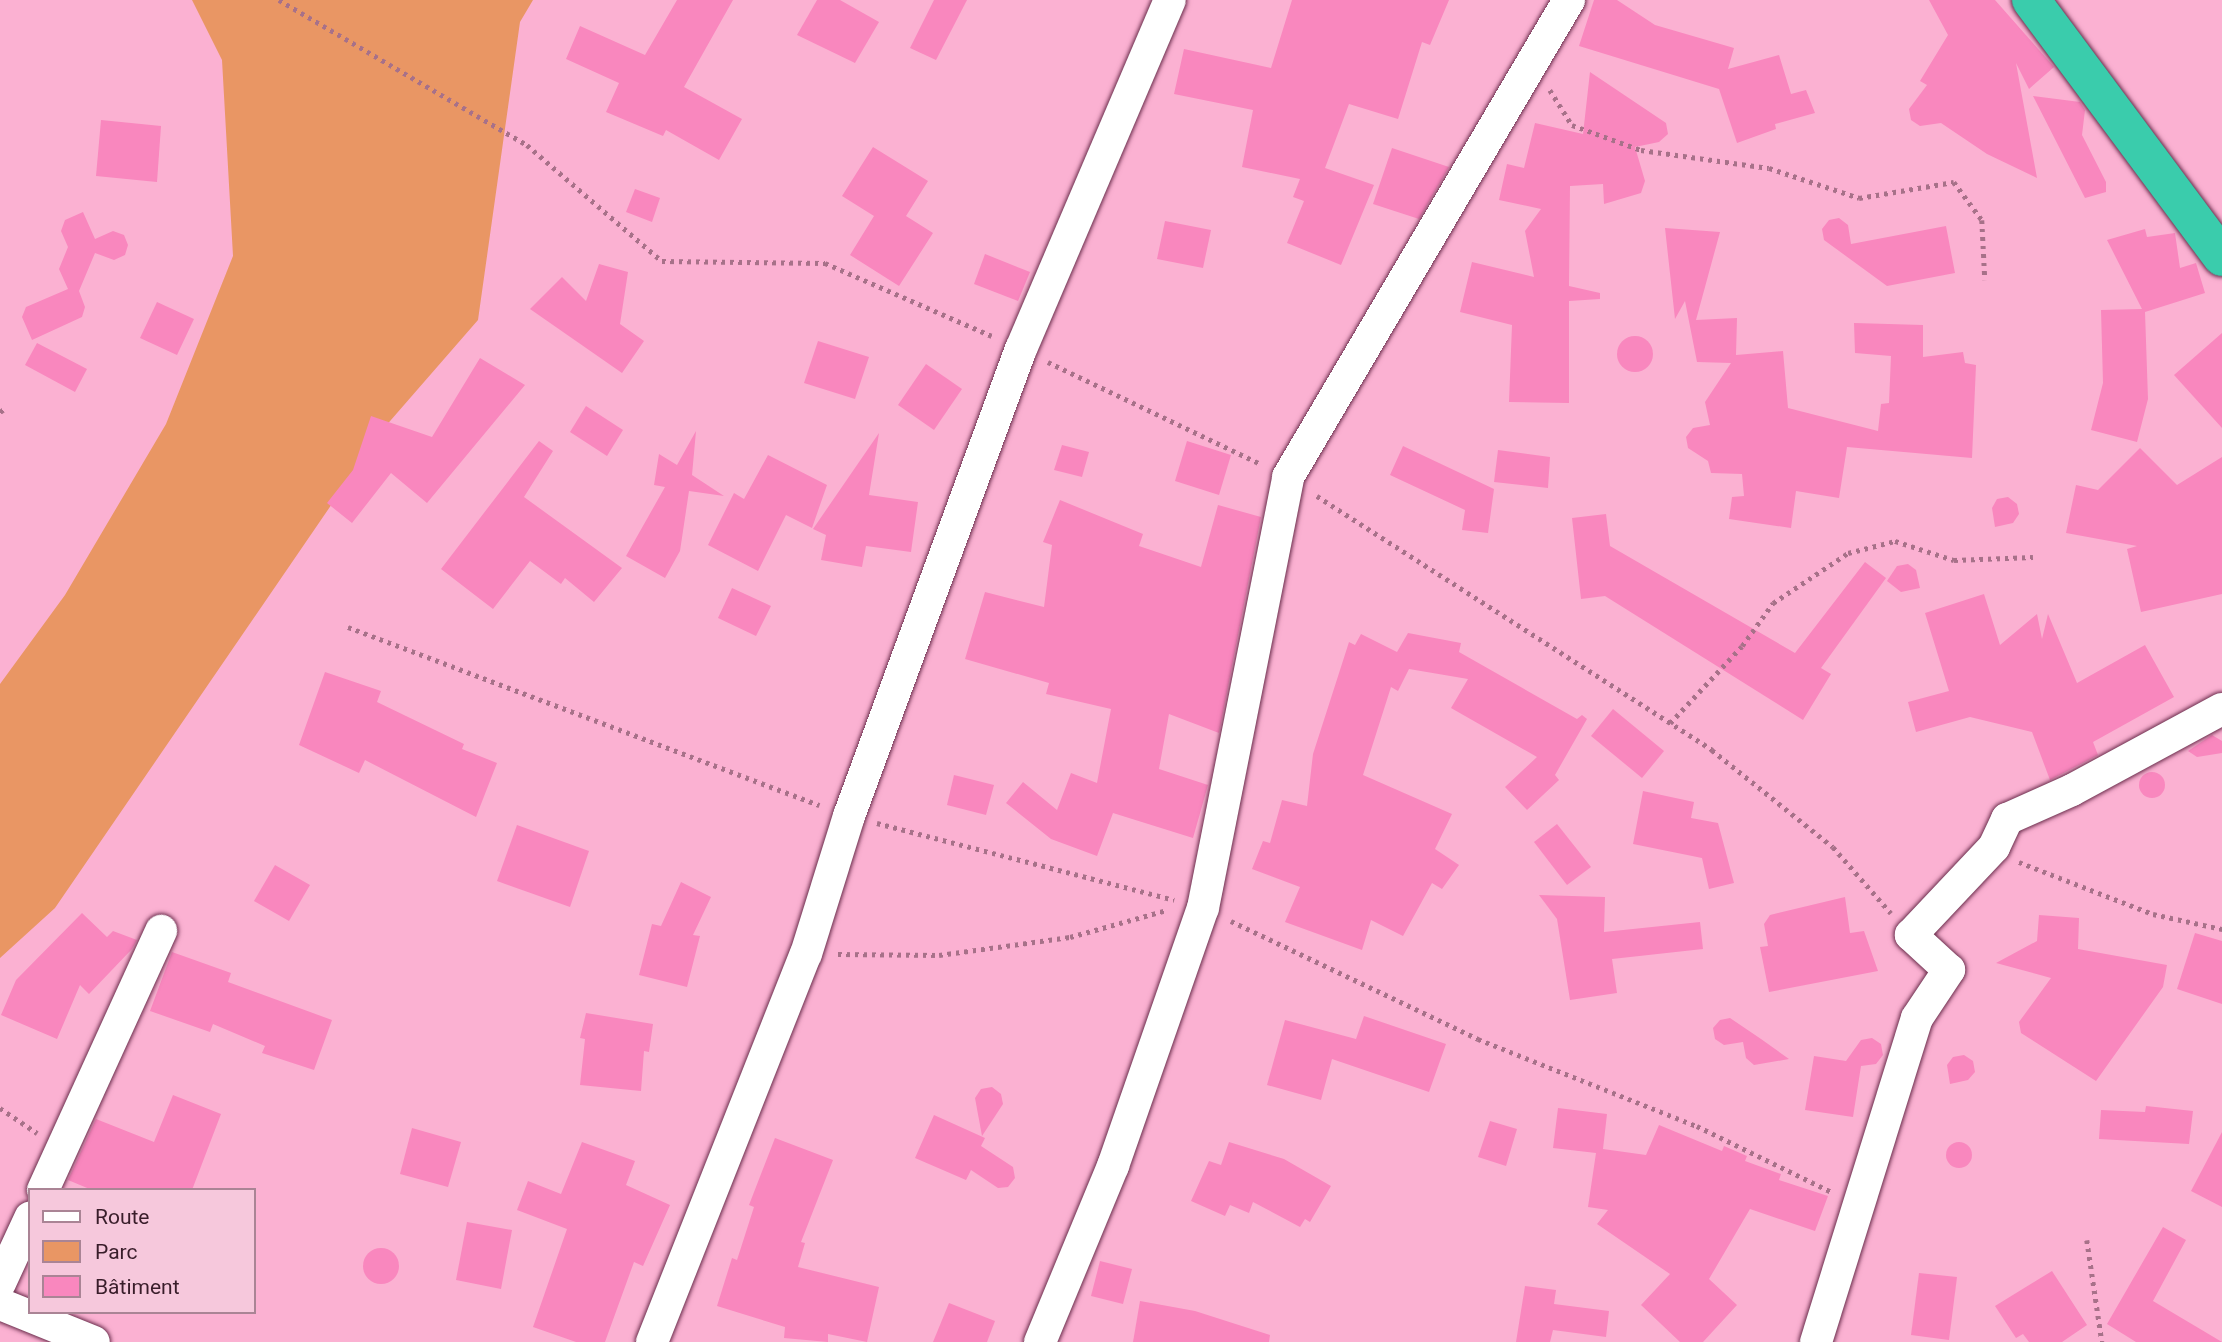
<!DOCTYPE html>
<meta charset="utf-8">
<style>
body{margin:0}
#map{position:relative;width:2222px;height:1342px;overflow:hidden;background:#fbb1d2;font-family:Roboto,sans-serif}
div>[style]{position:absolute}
.green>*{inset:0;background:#e99664}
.building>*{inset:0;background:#f987be}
.round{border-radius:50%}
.path>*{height:4.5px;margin-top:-2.25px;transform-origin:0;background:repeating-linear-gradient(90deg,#a77189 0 3.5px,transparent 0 8.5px)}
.roads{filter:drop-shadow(0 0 2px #6a2d4c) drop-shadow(0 0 2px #6a2d4c)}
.minor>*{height:32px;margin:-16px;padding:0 16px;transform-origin:16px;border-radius:16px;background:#fff}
.trunk>*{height:38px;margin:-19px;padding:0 19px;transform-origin:19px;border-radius:19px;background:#3accac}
span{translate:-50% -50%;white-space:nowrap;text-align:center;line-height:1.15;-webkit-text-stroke:6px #f6c8dc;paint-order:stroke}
.legend{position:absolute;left:28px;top:1188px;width:228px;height:126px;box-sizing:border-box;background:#f6c8dc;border:2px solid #aa8495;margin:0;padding:9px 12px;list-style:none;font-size:21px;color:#391d2a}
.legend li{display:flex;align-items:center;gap:14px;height:35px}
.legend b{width:35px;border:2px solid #aa8495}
</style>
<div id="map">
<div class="green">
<i style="clip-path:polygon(192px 0,533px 0,520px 22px,478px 320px,384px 428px,55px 908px,0 958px,0 684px,65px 595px,166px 424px,233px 256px,222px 60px)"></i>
</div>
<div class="building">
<i style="clip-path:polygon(677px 0,733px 0,684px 87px,742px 119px,719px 160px,666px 130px,663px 136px,606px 112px,619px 83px,566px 59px,580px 26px,645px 55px)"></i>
<i style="clip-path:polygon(817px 0,840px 0,879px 22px,855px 63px,797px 35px)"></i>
<i style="clip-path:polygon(934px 0,967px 0,936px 60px,910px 48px)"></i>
<i style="clip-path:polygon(1292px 0,1449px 0,1430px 45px,1422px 42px,1398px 119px,1349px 104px,1325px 168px,1374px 185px,1341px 265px,1287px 243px,1304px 201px,1293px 197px,1300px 179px,1242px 167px,1253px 110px,1174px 94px,1184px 49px,1271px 68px)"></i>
<i style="clip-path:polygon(1594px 0,1617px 0,1655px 25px,1734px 48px,1728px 69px,1779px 55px,1791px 94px,1806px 90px,1815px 113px,1775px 124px,1776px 129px,1737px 143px,1719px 89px,1579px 46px)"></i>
<i style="clip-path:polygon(1929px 0,1995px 0,2054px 67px,2029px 89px,2016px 63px,2037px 178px,1987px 154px,1941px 123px,1920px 126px,1911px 120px,1909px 109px,1927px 85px,1920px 81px,1948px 35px)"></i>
<i style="clip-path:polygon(1590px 72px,1666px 123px,1668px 134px,1659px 142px,1635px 147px,1645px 181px,1641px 193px,1604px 204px,1603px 184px,1570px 186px,1569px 286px,1600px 293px,1600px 299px,1569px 301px,1569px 403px,1509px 402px,1512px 325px,1460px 312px,1472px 262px,1534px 277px,1525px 231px,1541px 209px,1499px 200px,1507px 164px,1524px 168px,1535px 123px,1583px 134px)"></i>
<i style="clip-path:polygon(2033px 96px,2080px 102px,2085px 110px,2082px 135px,2106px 182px,2106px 192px,2085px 198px)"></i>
<i style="clip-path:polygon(101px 120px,161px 126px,157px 182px,96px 176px)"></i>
<i style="clip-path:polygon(873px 147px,928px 181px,906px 216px,933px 233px,899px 286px,850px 255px,874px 216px,842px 196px)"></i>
<i style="clip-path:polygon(1392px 148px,1449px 167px,1419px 219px,1373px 204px)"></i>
<i style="clip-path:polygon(635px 189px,660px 198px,652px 222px,626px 212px)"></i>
<i style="clip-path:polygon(83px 212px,95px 239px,113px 231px,124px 235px,128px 245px,125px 255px,114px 260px,95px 253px,79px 291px,85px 307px,82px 317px,32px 340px,22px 317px,26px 307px,68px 289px,59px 269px,68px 247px,61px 231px,65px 220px)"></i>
<i style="clip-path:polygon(1839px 218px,1848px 225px,1851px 244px,1946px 226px,1955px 273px,1887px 286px,1824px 240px,1822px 229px,1829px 220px)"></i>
<i style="clip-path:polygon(1165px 221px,1211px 230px,1203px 268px,1157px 259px)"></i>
<i style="clip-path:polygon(1665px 228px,1720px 232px,1696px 320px,1737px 318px,1736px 355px,1783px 351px,1788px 408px,1878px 431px,1881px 404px,1889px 403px,1891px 356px,1855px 353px,1854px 323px,1923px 325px,1923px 357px,1963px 352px,1965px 363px,1976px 365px,1972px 458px,1847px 447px,1839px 498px,1796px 491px,1791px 528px,1729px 519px,1732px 497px,1744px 496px,1742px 474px,1711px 473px,1708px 461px,1688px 448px,1686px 437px,1693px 428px,1710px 425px,1705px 402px,1731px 363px,1697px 362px,1685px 301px,1675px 319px)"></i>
<i style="clip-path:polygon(2145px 229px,2147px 237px,2175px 233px,2180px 268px,2196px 263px,2205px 293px,2145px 312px,2148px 399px,2137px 442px,2091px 430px,2103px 383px,2101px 310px,2142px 309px,2107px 240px)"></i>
<i style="clip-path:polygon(985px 254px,1030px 272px,1018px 301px,974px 284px)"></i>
<i style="clip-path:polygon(599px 264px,628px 272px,620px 324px,644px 341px,622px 373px,530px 309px,562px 277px,586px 301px)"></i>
<i style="clip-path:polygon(157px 302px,194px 319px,177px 355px,140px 338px)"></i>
<i style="clip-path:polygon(2222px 333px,2222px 428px,2174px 375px)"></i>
<i class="round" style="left:1617px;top:336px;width:36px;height:36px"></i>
<i style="clip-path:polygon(818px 341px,869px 357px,855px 399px,804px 383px)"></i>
<i style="clip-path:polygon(37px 343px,87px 369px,75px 392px,25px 365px)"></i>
<i style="clip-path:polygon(480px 358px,525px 385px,427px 503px,391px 473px,352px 523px,327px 503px,353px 470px,371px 416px,432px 437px)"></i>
<i style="clip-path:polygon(926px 364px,962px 389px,934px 430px,898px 405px)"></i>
<i style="clip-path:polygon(586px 406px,623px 430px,607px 456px,570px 432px)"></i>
<i style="clip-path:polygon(696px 431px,692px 475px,724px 496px,689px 491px,680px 551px,665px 578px,626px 556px,665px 487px,654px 485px,659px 454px,677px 465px)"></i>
<i style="clip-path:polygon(879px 433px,869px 495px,918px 502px,911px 552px,866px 546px,862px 567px,821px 560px,826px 535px,813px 529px)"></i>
<i style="clip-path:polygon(539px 441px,553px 451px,524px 497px,622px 568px,594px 602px,565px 578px,561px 584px,530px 561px,493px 609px,441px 569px)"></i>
<i style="clip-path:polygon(1187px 441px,1231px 455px,1219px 495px,1175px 481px)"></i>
<i style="clip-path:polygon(1062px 445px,1089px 452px,1082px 477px,1054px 470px)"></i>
<i style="clip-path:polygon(1403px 446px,1494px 489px,1488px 533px,1462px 530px,1465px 510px,1390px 475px)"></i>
<i style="clip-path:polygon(2140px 448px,2177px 485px,2222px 457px,2222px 594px,2141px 612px,2127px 549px,2137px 546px,2066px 533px,2076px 485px,2098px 490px)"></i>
<i style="clip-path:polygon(1498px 450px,1550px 457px,1548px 488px,1494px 482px)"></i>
<i style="clip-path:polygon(768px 455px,827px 485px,812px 528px,786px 515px,758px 571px,708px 545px,734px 493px,744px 499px)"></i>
<i style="clip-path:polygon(2008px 497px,2017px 504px,2019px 514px,2013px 523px,1995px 527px,1992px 508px,1997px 499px)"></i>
<i style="clip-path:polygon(1060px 500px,1143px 534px,1139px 546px,1201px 567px,1218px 505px,1261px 517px,1219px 733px,1169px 714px,1159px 769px,1208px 785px,1193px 838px,1113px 813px,1097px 856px,1051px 839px,1006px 803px,1023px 782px,1057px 810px,1071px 773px,1097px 783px,1111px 709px,1046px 694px,1049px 683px,965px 659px,985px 592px,1044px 607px,1052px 545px,1043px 542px)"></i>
<i style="clip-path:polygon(1606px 514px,1610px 546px,1795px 653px,1865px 562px,1886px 578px,1821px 668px,1831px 674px,1803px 720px,1605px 596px,1581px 599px,1572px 518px)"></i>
<i style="clip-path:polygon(1908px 564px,1916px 570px,1920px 588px,1901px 592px,1887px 581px,1897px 566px)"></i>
<i style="clip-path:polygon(732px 588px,771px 606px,756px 636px,718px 618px)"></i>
<i style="clip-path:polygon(1984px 594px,2000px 645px,2037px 614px,2042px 639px,2048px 614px,2077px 683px,2145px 645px,2174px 697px,2093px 742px,2098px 755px,2050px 780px,2032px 732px,1970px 717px,1916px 732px,1908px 702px,1949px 691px,1925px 613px)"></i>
<i style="clip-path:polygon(1408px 633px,1461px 643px,1459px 652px,1577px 719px,1582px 715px,1587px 719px,1555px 775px,1559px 780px,1527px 810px,1505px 787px,1537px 757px,1451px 708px,1468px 679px,1409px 669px,1398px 691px,1391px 687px,1363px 775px,1452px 814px,1435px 849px,1459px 865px,1442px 889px,1432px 883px,1403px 936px,1371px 920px,1362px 950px,1285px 922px,1300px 887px,1252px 869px,1263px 841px,1270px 843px,1282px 800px,1307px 806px,1313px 754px,1349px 642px,1355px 645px,1361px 634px,1397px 652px)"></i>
<i style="clip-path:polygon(325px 672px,381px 691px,377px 702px,464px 744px,462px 749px,497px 763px,476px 817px,365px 760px,359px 773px,299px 745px)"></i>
<i style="clip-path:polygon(1613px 709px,1664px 751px,1642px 778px,1591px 736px)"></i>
<i style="clip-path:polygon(2212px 735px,2222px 741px,2222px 753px,2197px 757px,2188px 751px)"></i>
<i class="round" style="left:2139px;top:772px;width:26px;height:26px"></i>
<i style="clip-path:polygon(954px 775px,994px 785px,986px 815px,947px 805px)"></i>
<i style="clip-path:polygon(1643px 791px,1694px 802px,1691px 818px,1718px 823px,1734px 883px,1709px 889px,1702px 858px,1633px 844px)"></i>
<i style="clip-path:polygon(1557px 824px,1591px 867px,1567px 885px,1534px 842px)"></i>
<i style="clip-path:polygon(517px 825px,589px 851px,570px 907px,497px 881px)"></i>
<i style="clip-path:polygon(275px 865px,310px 885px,289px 921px,254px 901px)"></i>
<i style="clip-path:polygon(681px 882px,711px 897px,693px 935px,700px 936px,687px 987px,639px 975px,652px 924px,661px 926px)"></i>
<i style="clip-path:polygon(1539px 895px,1605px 897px,1604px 932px,1700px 922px,1703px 949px,1612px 959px,1617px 993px,1570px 1000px,1557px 919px)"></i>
<i style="clip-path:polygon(1845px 897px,1850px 933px,1864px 931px,1878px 971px,1769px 992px,1760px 947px,1768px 946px,1764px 924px,1770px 915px)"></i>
<i style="clip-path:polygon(82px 913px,107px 937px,113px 931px,137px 940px,132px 949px,89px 994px,80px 985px,57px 1039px,1px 1015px,16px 980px)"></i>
<i style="clip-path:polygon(2039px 915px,2079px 918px,2078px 949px,2167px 965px,2163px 987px,2096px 1081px,2021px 1033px,2019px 1022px,2051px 978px,1996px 963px,2037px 941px)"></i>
<i style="clip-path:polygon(2195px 933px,2222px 941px,2222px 1004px,2177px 989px)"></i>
<i style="clip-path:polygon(172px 952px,231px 973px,228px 982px,332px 1020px,314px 1070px,262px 1053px,265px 1046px,213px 1024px,210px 1032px,150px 1011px)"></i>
<i style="clip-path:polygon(586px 1013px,653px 1024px,649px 1052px,644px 1051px,641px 1091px,580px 1085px,585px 1039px,580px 1038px)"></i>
<i style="clip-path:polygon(1364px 1016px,1446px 1044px,1429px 1092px,1332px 1059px,1321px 1100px,1267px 1085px,1285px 1020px,1356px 1039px)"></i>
<i style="clip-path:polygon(1730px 1018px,1761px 1039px,1789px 1059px,1754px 1065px,1746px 1058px,1743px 1042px,1724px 1045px,1715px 1039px,1713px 1028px,1720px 1020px)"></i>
<i style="clip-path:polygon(1872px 1038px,1881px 1044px,1883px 1055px,1876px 1064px,1861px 1066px,1853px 1117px,1805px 1110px,1814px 1056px,1846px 1061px,1861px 1040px)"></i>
<i style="clip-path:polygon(1964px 1055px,1973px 1061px,1975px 1072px,1968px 1080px,1950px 1084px,1947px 1065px,1953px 1057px)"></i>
<i style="clip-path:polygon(992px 1087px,1001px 1094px,1003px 1104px,982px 1136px,975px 1098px,981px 1089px)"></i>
<i style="clip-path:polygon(173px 1095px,221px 1114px,192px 1190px,92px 1190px,68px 1180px,96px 1119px,154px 1142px)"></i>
<i style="clip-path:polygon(2146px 1106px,2193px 1111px,2189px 1144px,2099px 1139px,2101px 1110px,2145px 1112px)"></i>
<i style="clip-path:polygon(1558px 1108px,1607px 1114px,1603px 1149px,1646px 1155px,1659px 1125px,1722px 1151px,1724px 1146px,1747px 1156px,1745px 1161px,1781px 1174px,1779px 1180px,1828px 1196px,1815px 1231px,1750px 1209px,1709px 1279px,1737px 1305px,1703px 1342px,1680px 1342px,1641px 1305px,1670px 1274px,1597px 1224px,1608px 1210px,1588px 1207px,1596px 1153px,1553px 1148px)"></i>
<i style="clip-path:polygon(934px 1115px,985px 1138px,981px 1146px,1013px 1167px,1015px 1178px,1008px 1187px,998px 1188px,971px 1170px,966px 1180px,915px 1158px)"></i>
<i style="clip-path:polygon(1490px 1121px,1517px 1129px,1506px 1166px,1478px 1157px)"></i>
<i style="clip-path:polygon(412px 1128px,461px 1142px,448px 1187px,400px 1174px)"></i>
<i style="clip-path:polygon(2222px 1132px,2222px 1207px,2191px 1191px)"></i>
<i style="clip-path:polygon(775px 1138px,833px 1160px,801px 1242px,805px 1243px,798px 1267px,879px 1287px,867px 1342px,828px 1334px,828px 1342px,784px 1338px,785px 1327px,717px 1306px,732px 1258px,737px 1260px,754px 1207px,749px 1205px)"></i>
<i class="round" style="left:1946px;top:1142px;width:26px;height:26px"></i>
<i style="clip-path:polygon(582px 1142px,635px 1161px,626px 1185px,670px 1205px,643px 1266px,634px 1262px,605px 1342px,576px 1342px,533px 1327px,567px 1229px,517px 1210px,528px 1181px,561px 1194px)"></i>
<i style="clip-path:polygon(1229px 1142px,1284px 1159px,1331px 1186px,1310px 1222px,1305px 1219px,1300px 1227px,1253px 1202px,1249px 1213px,1230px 1205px,1225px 1216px,1191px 1201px,1209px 1161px,1221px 1165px)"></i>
<i style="clip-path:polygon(467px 1222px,512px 1230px,501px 1289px,456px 1280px)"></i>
<i style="clip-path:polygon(2163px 1227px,2186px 1240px,2153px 1301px,2222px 1342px,2136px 1342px,2107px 1324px)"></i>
<i class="round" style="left:363px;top:1248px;width:36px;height:36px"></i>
<i style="clip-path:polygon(1100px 1261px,1132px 1269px,1123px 1304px,1091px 1296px)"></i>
<i style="clip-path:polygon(2052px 1271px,2087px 1325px,2062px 1342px,2029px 1342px,2023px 1334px,2016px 1338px,1995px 1306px)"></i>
<i style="clip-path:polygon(1919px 1273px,1957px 1277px,1949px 1340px,1911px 1335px)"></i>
<i style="clip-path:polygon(1525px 1286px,1556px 1290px,1554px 1304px,1609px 1311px,1606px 1337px,1553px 1330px,1550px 1342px,1516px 1342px)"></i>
<i style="clip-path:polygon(1140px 1301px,1195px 1311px,1270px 1335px,1269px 1342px,1133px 1342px)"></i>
<i style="clip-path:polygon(949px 1303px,995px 1321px,987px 1342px,933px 1342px)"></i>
</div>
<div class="path">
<i style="left:279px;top:0;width:287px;rotate:30.3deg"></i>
<i style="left:527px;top:145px;width:178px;rotate:40.7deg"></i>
<i style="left:662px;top:261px;width:163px;rotate:0.7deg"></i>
<i style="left:825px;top:263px;width:182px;rotate:23.6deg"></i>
<i style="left:1550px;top:90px;width:41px;rotate:57.8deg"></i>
<i style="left:1572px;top:125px;width:73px;rotate:19.9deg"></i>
<i style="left:1641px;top:150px;width:129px;rotate:8deg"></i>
<i style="left:1769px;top:168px;width:95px;rotate:18.4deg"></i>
<i style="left:1859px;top:198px;width:96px;rotate:-9.6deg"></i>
<i style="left:1954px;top:182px;width:47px;rotate:53.6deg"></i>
<i style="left:1982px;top:220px;width:60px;rotate:87.1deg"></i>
<i style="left:1048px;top:362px;width:236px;rotate:25.6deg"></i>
<i style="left:0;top:412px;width:5px;rotate:-37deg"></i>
<i style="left:1317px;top:496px;width:470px;rotate:32.7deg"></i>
<i style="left:1712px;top:750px;width:155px;rotate:38.7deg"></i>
<i style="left:1833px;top:847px;width:88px;rotate:48.7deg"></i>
<i style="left:348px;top:627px;width:504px;rotate:20.7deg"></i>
<i style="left:1670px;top:723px;width:105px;rotate:-46.9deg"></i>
<i style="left:1742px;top:646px;width:53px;rotate:-54.2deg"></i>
<i style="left:1773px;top:603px;width:90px;rotate:-33.7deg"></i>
<i style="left:1848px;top:553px;width:49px;rotate:-14.3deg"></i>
<i style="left:1895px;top:541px;width:62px;rotate:17.9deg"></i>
<i style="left:1954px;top:560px;width:79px;rotate:-2.2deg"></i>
<i style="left:877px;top:823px;width:307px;rotate:14.5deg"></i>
<i style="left:2019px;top:862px;width:144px;rotate:21.2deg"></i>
<i style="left:2153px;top:914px;width:71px;rotate:12.3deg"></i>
<i style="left:1231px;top:921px;width:274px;rotate:25.5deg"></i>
<i style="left:1478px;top:1039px;width:236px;rotate:21.7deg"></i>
<i style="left:1697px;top:1126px;width:150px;rotate:26.1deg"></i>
<i style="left:838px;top:954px;width:101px;rotate:0.6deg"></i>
<i style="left:939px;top:955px;width:132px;rotate:-7.8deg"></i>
<i style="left:1070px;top:937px;width:101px;rotate:-15.6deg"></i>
<i style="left:0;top:1108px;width:45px;rotate:34deg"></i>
<i style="left:2087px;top:1240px;width:103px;rotate:81.6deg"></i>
</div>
<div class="roads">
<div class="minor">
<i style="left:43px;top:1190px;width:285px;rotate:-65.5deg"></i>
<i style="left:0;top:1283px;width:72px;rotate:-65.2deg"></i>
<i style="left:0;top:1304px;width:101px;rotate:22deg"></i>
<i style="left:652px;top:1342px;width:417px;rotate:-68.4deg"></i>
<i style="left:806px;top:954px;width:145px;rotate:-72.7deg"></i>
<i style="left:849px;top:816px;width:498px;rotate:-69.8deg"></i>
<i style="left:1021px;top:349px;width:379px;rotate:-66.9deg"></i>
<i style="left:1040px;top:1342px;width:191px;rotate:-67.5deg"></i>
<i style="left:1113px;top:1166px;width:273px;rotate:-70.8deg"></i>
<i style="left:1203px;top:908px;width:439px;rotate:-78.8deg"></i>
<i style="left:1288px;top:477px;width:554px;rotate:-59.5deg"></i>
<i style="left:1816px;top:1342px;width:339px;rotate:-72.7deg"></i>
<i style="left:1917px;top:1018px;width:58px;rotate:-56.3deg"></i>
<i style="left:1949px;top:970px;width:52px;rotate:-137.4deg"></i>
<i style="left:1911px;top:935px;width:121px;rotate:-46.7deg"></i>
<i style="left:1994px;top:847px;width:31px;rotate:-65deg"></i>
<i style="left:2007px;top:819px;width:71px;rotate:-24deg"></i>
<i style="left:2072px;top:790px;width:170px;rotate:-28.4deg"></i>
</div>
<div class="trunk">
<i style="left:2031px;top:0;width:320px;rotate:53.4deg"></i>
</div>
</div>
<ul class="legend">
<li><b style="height:9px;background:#fff"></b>Route</li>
<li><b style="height:19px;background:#e99664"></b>Parc</li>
<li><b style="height:19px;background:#f987be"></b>Bâtiment</li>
</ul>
</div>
